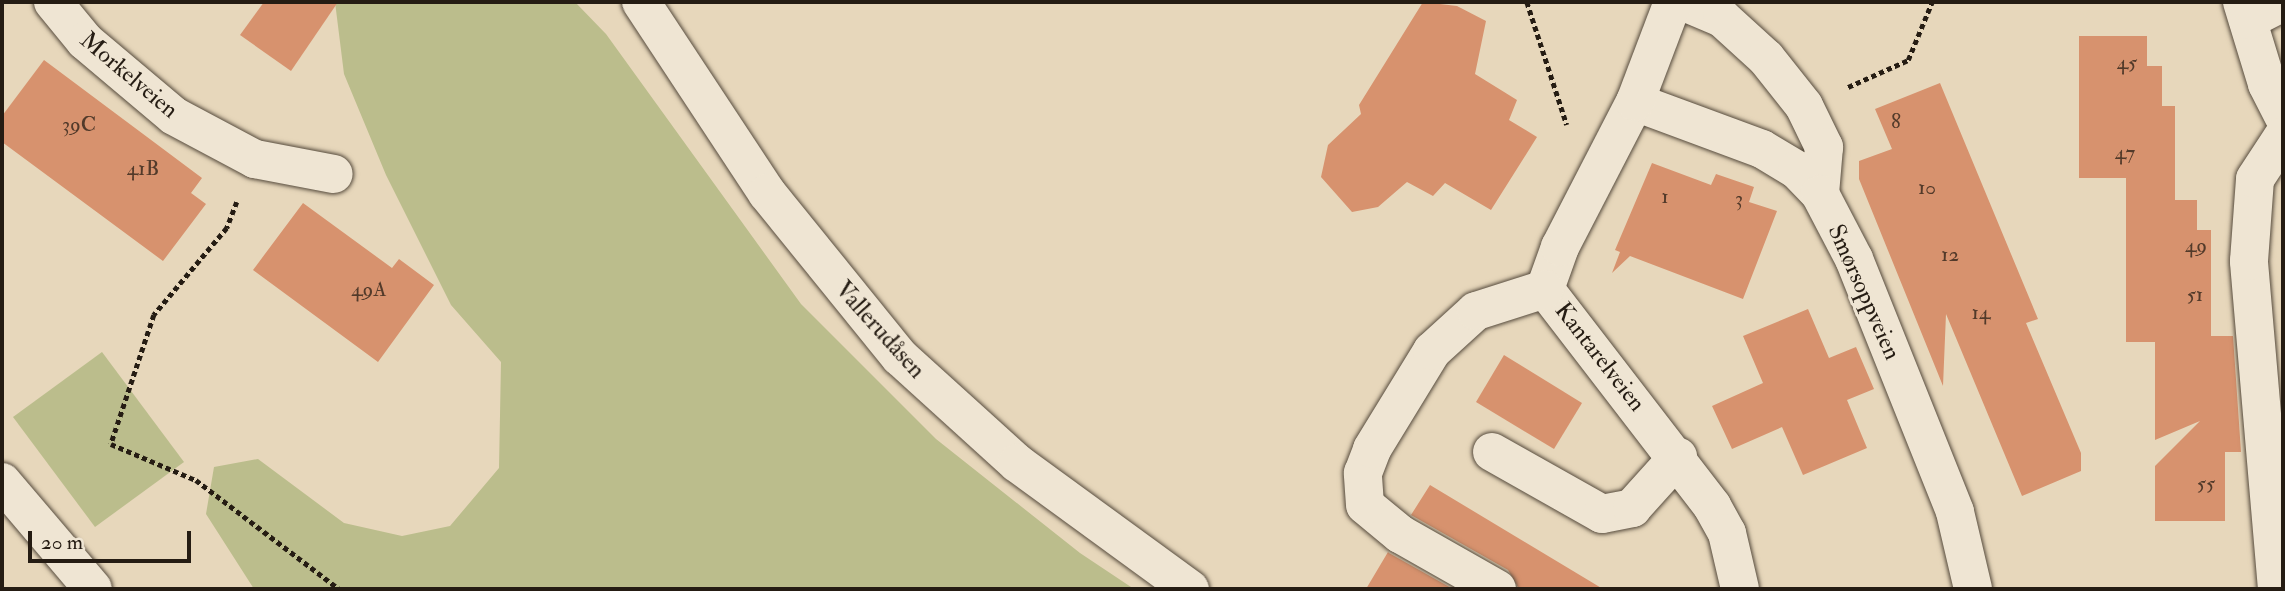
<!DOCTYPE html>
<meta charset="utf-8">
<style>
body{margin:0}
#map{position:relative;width:2285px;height:591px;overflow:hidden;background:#e7d7bb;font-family:"IM FELL Double Pica",serif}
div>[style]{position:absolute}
.green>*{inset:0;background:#bbbd8c}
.building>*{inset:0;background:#d7926e}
.path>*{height:4.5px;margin-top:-2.25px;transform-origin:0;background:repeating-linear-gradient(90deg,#251c13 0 5px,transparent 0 8.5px)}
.roads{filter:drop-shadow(0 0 2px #564b3d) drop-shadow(0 0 2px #564b3d)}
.minor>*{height:38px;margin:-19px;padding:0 19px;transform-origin:19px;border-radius:19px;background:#efe5d3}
span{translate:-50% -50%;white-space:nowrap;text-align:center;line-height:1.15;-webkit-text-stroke:6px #efe5d3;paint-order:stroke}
.number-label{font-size:21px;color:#523a2a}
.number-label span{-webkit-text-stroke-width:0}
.street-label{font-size:24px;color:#251c13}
.frame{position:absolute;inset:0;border:4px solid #251c13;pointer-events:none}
.scale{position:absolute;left:28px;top:531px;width:163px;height:32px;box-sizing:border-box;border:4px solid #251c13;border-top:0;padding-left:9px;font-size:21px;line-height:24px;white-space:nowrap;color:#251c13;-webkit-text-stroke:5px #efe5d3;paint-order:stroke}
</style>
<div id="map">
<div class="green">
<i style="clip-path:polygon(335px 2px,575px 2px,606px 34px,801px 304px,936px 439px,1080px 553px,1134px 589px,254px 589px,206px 514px,214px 467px,258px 459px,344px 523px,402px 536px,450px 526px,499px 468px,501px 362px,451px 305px,386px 175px,344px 74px)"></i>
<i style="clip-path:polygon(102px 352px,184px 462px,95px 527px,13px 417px)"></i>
</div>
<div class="building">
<i style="clip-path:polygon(264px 2px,338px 2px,291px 71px,240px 35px)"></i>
<i style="clip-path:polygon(1423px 2px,1457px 6px,1486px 21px,1475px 74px,1517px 100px,1509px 120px,1537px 137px,1491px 210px,1445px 183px,1433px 196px,1407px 182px,1378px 207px,1352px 212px,1321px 177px,1328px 145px,1361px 114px,1359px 105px)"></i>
<i style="clip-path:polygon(2079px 36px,2147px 36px,2147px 66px,2162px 66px,2162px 106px,2175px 106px,2175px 200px,2197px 200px,2197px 230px,2211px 230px,2211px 336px,2233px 336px,2241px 452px,2225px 452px,2225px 521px,2155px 521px,2155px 466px,2200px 421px,2155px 440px,2155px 342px,2126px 342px,2126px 178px,2079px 178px)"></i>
<i style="clip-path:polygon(44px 60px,202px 178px,191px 193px,206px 204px,163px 261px,2px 142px,2px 116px)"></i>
<i style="clip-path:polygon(1940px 83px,2038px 319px,2026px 323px,2081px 453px,2081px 471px,2022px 496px,1946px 314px,1943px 386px,1859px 179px,1859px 161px,1892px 149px,1875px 109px)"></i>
<i style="clip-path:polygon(1652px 163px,1711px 185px,1716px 174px,1754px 187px,1749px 202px,1777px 211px,1743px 299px,1630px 256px,1612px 273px,1620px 252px,1615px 250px)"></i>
<i style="clip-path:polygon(303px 203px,392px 268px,399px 259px,434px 285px,378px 362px,253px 270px)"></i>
<i style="clip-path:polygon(1808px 309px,1829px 358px,1856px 347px,1874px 389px,1847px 400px,1867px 448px,1803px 475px,1782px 427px,1732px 449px,1712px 406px,1763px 383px,1743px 336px)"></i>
<i style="clip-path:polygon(1504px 355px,1582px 403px,1554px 449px,1476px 402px)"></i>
<i style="clip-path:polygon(1430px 485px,1603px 589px,1519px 589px,1508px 570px,1411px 515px)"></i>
<i style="clip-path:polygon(1388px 552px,1389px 553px,1453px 589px,1366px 589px)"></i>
</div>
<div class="path">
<i style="left:1527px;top:2px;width:129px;rotate:72deg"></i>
<i style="left:1848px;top:87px;width:66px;rotate:-24.2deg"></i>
<i style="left:1908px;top:60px;width:63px;rotate:-67.5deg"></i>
<i style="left:237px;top:202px;width:28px;rotate:111deg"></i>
<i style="left:227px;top:228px;width:114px;rotate:130deg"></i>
<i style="left:154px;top:315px;width:136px;rotate:108.4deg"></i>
<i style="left:111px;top:444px;width:92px;rotate:23deg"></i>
<i style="left:196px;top:480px;width:180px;rotate:37.3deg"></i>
</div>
<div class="roads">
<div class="minor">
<i style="left:53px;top:2px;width:50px;rotate:50.6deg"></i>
<i style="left:85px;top:41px;width:116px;rotate:40.1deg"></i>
<i style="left:174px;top:116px;width:92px;rotate:28deg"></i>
<i style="left:255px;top:159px;width:80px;rotate:10.8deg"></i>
<i style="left:641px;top:2px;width:229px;rotate:56.6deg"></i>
<i style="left:767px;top:193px;width:211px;rotate:51deg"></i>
<i style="left:900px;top:357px;width:158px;rotate:42.2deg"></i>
<i style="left:1017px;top:463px;width:214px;rotate:36.1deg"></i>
<i style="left:1684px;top:2px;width:41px;rotate:22.8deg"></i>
<i style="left:1722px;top:18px;width:59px;rotate:42.3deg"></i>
<i style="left:1766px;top:58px;width:61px;rotate:51.6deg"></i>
<i style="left:1804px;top:106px;width:46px;rotate:64deg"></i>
<i style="left:1824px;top:147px;width:47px;rotate:94.9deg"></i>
<i style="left:2242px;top:2px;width:86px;rotate:73deg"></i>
<i style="left:2267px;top:84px;width:36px;rotate:63deg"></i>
<i style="left:2248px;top:20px;width:39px;rotate:-27deg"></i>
<i style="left:1635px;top:102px;width:135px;rotate:20.3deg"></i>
<i style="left:1762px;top:149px;width:41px;rotate:31deg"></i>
<i style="left:1797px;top:170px;width:33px;rotate:46deg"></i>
<i style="left:1820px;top:194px;width:73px;rotate:62.4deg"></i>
<i style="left:1854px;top:259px;width:272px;rotate:68.2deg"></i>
<i style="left:1955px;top:512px;width:79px;rotate:76.8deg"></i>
<i style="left:1545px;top:289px;width:274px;rotate:52.4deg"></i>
<i style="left:1712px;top:506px;width:31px;rotate:61deg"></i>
<i style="left:1727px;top:533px;width:57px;rotate:76.9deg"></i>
<i style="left:1545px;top:289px;width:45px;rotate:-70.3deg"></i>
<i style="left:1560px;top:247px;width:163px;rotate:-62.7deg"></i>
<i style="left:1635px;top:102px;width:107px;rotate:-69.2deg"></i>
<i style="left:1492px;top:452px;width:126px;rotate:29.4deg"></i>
<i style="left:1602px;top:514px;width:31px;rotate:-11deg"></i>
<i style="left:1632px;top:508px;width:69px;rotate:-48deg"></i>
<i style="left:2px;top:482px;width:140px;rotate:49.6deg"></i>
<i style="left:1497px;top:589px;width:112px;rotate:-150.4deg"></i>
<i style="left:1400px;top:534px;width:45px;rotate:-140.4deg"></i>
<i style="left:1365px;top:505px;width:32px;rotate:-94deg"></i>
<i style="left:1363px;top:473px;width:26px;rotate:-69deg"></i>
<i style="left:1372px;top:449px;width:115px;rotate:-58.5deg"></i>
<i style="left:1432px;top:351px;width:59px;rotate:-42.3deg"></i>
<i style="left:1476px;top:311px;width:72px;rotate:-17.7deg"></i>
<i style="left:2277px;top:589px;width:329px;rotate:-94.9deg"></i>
<i style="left:2249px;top:261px;width:82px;rotate:-85.8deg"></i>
<i style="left:2255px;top:179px;width:51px;rotate:-56.9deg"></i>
</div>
</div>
<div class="number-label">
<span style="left:2127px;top:63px">45</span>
<span style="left:1896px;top:122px">8</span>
<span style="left:79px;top:125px">39C</span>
<span style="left:2125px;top:153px">47</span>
<span style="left:143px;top:169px">41B</span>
<span style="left:1927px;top:188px">10</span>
<span style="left:1665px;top:197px">1</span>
<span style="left:1739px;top:199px">3</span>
<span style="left:2196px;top:246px">49</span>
<span style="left:1950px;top:255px">12</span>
<span style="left:369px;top:290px">49A</span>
<span style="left:2195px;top:295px">51</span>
<span style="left:1981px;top:313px">14</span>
<span style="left:2206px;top:484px">55</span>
</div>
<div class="street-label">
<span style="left:129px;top:75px;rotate:40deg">Morkelveien</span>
<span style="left:1864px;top:292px;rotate:66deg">Smørsoppveien</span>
<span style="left:880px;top:330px;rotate:48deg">Vallerudåsen</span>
<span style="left:1600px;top:357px;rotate:52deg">Kantarelveien</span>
</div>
<div class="frame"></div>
<div class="scale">20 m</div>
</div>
